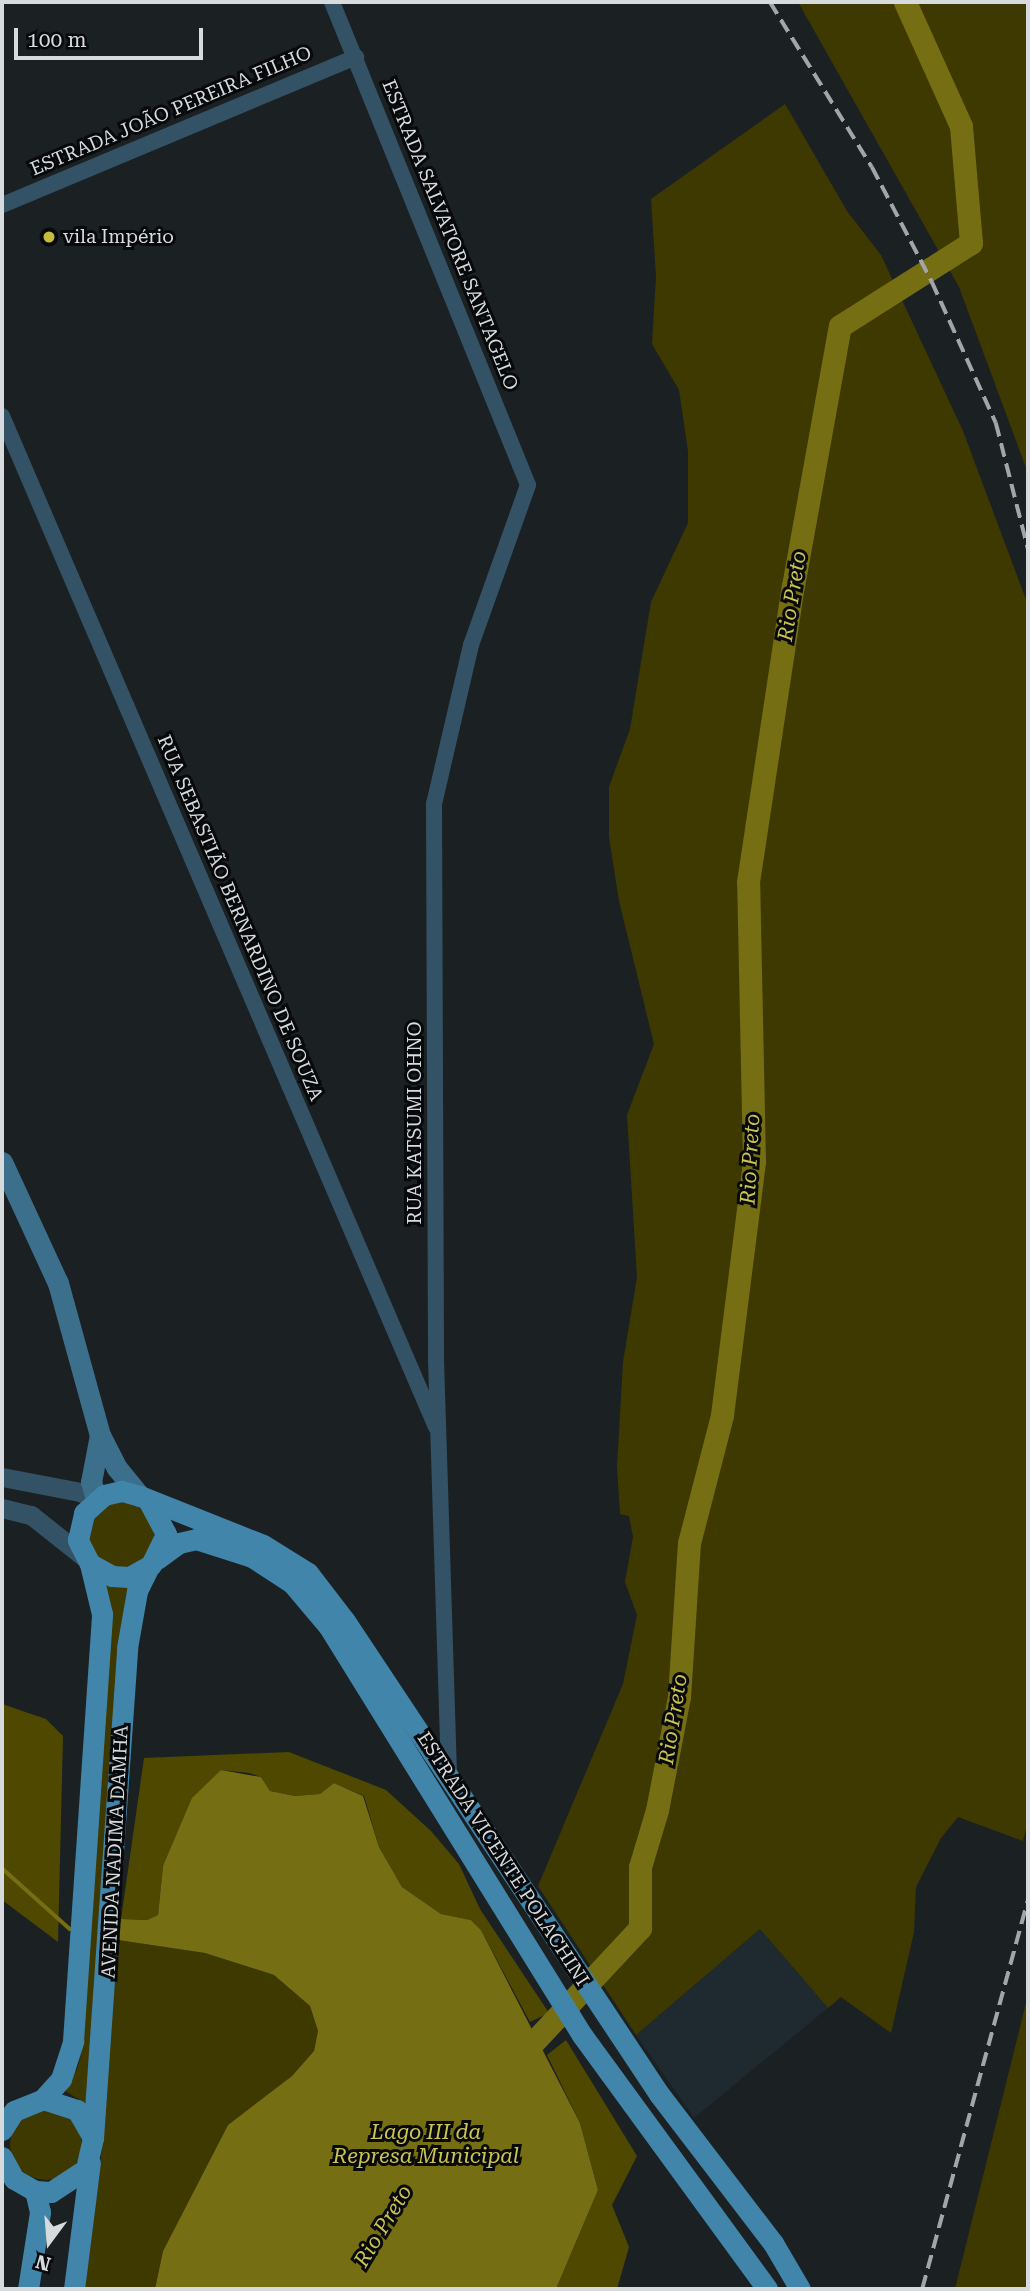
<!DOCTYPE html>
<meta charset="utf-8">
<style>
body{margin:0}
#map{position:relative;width:1030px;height:2291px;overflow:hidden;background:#1b2023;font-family:"Roboto Serif",serif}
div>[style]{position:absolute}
.built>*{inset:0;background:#1e2930}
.green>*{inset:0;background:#3e3901}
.round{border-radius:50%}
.forest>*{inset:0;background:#4e4800}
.water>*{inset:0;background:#756e13}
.stream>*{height:3.5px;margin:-1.75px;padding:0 1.75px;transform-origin:1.75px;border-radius:1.75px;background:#756e13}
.river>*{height:23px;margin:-11.5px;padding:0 11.5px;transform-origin:11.5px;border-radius:11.5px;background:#756e13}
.minor>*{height:16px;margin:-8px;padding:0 8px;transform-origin:8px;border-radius:8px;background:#345265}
.tertiary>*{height:19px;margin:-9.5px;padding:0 9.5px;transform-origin:9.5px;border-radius:9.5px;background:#345265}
.secondary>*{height:21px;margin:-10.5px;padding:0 10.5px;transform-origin:10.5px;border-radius:10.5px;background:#3c6f8c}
.primary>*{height:21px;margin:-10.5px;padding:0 10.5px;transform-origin:10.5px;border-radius:10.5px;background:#4185aa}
.rail>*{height:3.5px;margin-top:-1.75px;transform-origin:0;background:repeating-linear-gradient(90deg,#a2a6a9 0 14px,transparent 0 21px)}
.dots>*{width:19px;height:19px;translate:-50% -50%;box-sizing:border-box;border:4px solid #07090b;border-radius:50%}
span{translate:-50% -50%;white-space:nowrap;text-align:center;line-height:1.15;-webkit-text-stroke:6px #07090b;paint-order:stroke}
.street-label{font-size:19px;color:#d8dbde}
.poi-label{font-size:19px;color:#d8dbde}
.left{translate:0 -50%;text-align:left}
.water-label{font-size:21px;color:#cdc351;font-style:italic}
.frame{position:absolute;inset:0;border:4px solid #d8dbde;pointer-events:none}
.north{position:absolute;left:14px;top:2207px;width:70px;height:70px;-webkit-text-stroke:5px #07090b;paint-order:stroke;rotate:196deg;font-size:19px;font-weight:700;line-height:28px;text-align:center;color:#d8dbde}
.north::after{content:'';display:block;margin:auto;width:24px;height:32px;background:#d8dbde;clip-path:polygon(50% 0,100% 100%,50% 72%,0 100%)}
.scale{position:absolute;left:14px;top:28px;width:189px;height:32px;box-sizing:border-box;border:4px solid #d8dbde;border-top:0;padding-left:9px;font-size:21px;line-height:24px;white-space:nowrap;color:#d8dbde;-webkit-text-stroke:5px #07090b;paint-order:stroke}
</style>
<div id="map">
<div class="built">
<i style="clip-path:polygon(760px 1929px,828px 2008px,694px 2118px,636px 2035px)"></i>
</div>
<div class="green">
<i style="clip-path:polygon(798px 2px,1028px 2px,1028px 473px,959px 287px)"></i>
<i style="clip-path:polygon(785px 104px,847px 211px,881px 255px,963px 431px,1028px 605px,1028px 1821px,1023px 1841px,958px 1817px,941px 1838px,916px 1887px,914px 1932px,891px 2033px,841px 1997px,828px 2008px,760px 1929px,636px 2035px,538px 1886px,623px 1684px,637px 1615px,625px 1582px,633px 1537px,629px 1516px,620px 1514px,617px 1466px,623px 1362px,637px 1277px,627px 1115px,654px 1044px,619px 901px,609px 837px,609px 787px,630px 729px,651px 602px,688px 523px,688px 451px,679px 390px,652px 344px,656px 276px,651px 199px)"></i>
<i class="round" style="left:88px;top:1502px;width:66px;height:66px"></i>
<i style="clip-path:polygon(103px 1581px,132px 1583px,88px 2105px,62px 2089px,77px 2069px,81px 2055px,92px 1899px)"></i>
<i style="clip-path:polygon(118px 1940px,205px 1953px,274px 1975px,310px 2006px,318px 2031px,314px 2051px,292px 2076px,228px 2125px,163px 2251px,155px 2289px,81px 2289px,99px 2181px)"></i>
<i style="clip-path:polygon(1028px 1995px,1028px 2289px,955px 2289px)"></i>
<i class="round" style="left:10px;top:2108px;width:72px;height:72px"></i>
</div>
<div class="forest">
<i style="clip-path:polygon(2px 1704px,46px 1719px,63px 1736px,58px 1942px,2px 1900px)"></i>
<i style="clip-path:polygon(289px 1752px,386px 1790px,431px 1831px,459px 1864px,480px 1909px,549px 2013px,530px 2022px,481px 1930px,471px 1920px,441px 1914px,402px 1887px,379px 1847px,364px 1796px,334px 1783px,320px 1794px,295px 1796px,270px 1791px,261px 1777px,249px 1773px,221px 1770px,163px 1866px,158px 1915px,147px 1920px,121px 1919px,144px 1758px)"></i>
<i style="clip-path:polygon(566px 2040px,637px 2156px,612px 2205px,629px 2247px,617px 2289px,556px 2289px,598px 2190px,580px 2123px,547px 2055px)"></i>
</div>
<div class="water">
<i style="clip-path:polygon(221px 1770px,261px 1777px,270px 1791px,295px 1796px,320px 1794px,334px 1783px,363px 1796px,379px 1847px,402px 1887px,441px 1914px,471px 1920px,481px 1930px,580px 2123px,598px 2190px,556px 2289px,155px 2289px,163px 2251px,228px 2125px,292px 2076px,314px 2051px,318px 2031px,310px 2006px,274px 1975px,205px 1953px,118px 1940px,121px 1919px,147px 1920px,158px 1915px,163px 1866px,192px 1798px)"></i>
</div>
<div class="stream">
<i style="left:2px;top:1868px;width:91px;rotate:41.9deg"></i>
</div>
<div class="river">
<i style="left:516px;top:2061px;width:182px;rotate:-47deg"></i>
<i style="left:640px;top:1928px;width:61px;rotate:-90deg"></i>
<i style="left:640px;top:1867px;width:59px;rotate:-73.4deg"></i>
<i style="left:657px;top:1810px;width:115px;rotate:-79deg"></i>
<i style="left:679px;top:1697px;width:154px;rotate:-86.3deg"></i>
<i style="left:689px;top:1543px;width:132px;rotate:-75.5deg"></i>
<i style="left:722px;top:1415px;width:256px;rotate:-82.8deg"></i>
<i style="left:754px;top:1161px;width:279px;rotate:-91.2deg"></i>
<i style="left:748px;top:882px;width:299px;rotate:-81.4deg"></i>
<i style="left:793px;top:586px;width:264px;rotate:-79.8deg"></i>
<i style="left:840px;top:326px;width:155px;rotate:-32.4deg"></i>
<i style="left:971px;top:243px;width:117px;rotate:-94.9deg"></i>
<i style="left:961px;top:126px;width:136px;rotate:-114.3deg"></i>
</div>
<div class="minor">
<i style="left:332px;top:2px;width:521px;rotate:67.91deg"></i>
<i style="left:528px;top:485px;width:170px;rotate:109.6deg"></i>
<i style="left:471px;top:645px;width:163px;rotate:103.1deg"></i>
<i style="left:434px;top:804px;width:556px;rotate:89.79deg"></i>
<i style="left:436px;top:1360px;width:415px;rotate:88.2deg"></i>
<i style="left:2px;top:205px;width:384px;rotate:-22.7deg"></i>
<i style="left:2px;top:416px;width:1100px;rotate:66.77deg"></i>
</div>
<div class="tertiary">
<i style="left:2px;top:1477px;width:79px;rotate:10.9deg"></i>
<i style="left:80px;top:1492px;width:17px;rotate:24deg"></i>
<i style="left:2px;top:1508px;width:30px;rotate:14deg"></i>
<i style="left:31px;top:1515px;width:68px;rotate:38.4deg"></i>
</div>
<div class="secondary">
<i style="left:2px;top:1162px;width:133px;rotate:65.2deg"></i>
<i style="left:58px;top:1283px;width:158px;rotate:74.6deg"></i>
<i style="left:100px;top:1435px;width:37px;rotate:63deg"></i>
<i style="left:117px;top:1468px;width:36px;rotate:51deg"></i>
<i style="left:96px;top:1499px;width:18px;rotate:-106deg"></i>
<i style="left:91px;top:1482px;width:48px;rotate:-79.2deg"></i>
</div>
<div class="primary">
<i style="left:148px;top:1500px;width:38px;rotate:62deg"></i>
<i style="left:166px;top:1534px;width:34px;rotate:116deg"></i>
<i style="left:151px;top:1565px;width:25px;rotate:151deg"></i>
<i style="left:129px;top:1577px;width:17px;rotate:-177deg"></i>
<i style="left:112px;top:1576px;width:25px;rotate:-151deg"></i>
<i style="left:90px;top:1564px;width:27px;rotate:-117deg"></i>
<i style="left:78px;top:1540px;width:28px;rotate:-77deg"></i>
<i style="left:84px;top:1513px;width:27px;rotate:-42deg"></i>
<i style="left:104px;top:1495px;width:18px;rotate:-13deg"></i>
<i style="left:122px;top:1491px;width:19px;rotate:16deg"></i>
<i style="left:140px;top:1496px;width:132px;rotate:21.7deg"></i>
<i style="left:263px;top:1545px;width:53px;rotate:31.9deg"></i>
<i style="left:308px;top:1573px;width:61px;rotate:52.4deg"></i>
<i style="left:345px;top:1621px;width:568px;rotate:56.42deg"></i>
<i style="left:659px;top:2094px;width:188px;rotate:52.6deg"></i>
<i style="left:773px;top:2243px;width:53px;rotate:59.6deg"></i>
<i style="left:157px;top:1559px;width:27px;rotate:-36deg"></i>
<i style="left:179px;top:1543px;width:17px;rotate:-13deg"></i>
<i style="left:196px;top:1539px;width:59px;rotate:17.8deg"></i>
<i style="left:252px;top:1557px;width:48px;rotate:33deg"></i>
<i style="left:292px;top:1583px;width:57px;rotate:49.9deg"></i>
<i style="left:329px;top:1627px;width:480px;rotate:58.2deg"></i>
<i style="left:582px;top:2035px;width:314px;rotate:53.9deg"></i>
<i style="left:43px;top:2099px;width:27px;rotate:-48deg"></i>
<i style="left:61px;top:2079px;width:40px;rotate:-72deg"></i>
<i style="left:73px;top:2041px;width:428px;rotate:-86.1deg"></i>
<i style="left:102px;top:1614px;width:51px;rotate:-103.5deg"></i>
<i style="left:2px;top:2130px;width:22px;rotate:-58deg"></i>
<i style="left:14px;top:2111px;width:31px;rotate:-22deg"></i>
<i style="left:43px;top:2099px;width:36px;rotate:18deg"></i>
<i style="left:77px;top:2110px;width:32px;rotate:60deg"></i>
<i style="left:93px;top:2138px;width:32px;rotate:103deg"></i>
<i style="left:86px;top:2169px;width:42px;rotate:146.7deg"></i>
<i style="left:51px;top:2192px;width:16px;rotate:-176deg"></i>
<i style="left:35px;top:2191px;width:24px;rotate:-150deg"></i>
<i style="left:14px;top:2179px;width:25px;rotate:-119deg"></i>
<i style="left:93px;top:2138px;width:491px;rotate:-86deg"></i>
<i style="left:127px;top:1648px;width:58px;rotate:-80deg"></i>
<i style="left:137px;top:1591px;width:25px;rotate:-64deg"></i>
<i style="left:28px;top:2289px;width:78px;rotate:-81.1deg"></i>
<i style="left:40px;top:2212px;width:22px;rotate:-103deg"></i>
<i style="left:74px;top:2289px;width:127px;rotate:-82.8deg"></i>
</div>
<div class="rail">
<i style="left:770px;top:2px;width:194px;rotate:58.3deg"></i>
<i style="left:872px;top:167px;width:130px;rotate:62.4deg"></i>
<i style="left:932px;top:282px;width:155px;rotate:65.6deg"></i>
<i style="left:996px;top:423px;width:130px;rotate:75.7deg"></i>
<i style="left:922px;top:2289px;width:403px;rotate:-74.8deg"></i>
</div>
<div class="dots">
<i style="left:49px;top:237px;background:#c7bb3c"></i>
</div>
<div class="street-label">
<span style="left:171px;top:111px;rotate:-23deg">ESTRADA JOÃO PEREIRA FILHO</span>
<span style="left:450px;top:235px;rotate:68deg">ESTRADA SALVATORE SANTAGELO</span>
<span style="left:240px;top:918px;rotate:67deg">RUA SEBASTIÃO BERNARDINO DE SOUZA</span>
<span style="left:415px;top:1123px;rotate:-90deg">RUA KATSUMI OHNO</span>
<span style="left:115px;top:1852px;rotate:-87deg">AVENIDA NADIMA DAMHA</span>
<span style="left:503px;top:1859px;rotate:57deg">ESTRADA VICENTE POLACHINI</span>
</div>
<div class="poi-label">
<span class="left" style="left:63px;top:237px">vila Império</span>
</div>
<div class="water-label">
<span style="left:792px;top:596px;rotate:-81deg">Rio Preto</span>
<span style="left:750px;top:1159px;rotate:-87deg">Rio Preto</span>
<span style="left:673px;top:1719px;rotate:-81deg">Rio Preto</span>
<span style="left:426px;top:2144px">Lago III da<br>Represa Municipal</span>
<span style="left:383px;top:2226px;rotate:-59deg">Rio Preto</span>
</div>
<div class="frame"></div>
<div class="north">N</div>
<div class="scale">100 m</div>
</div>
